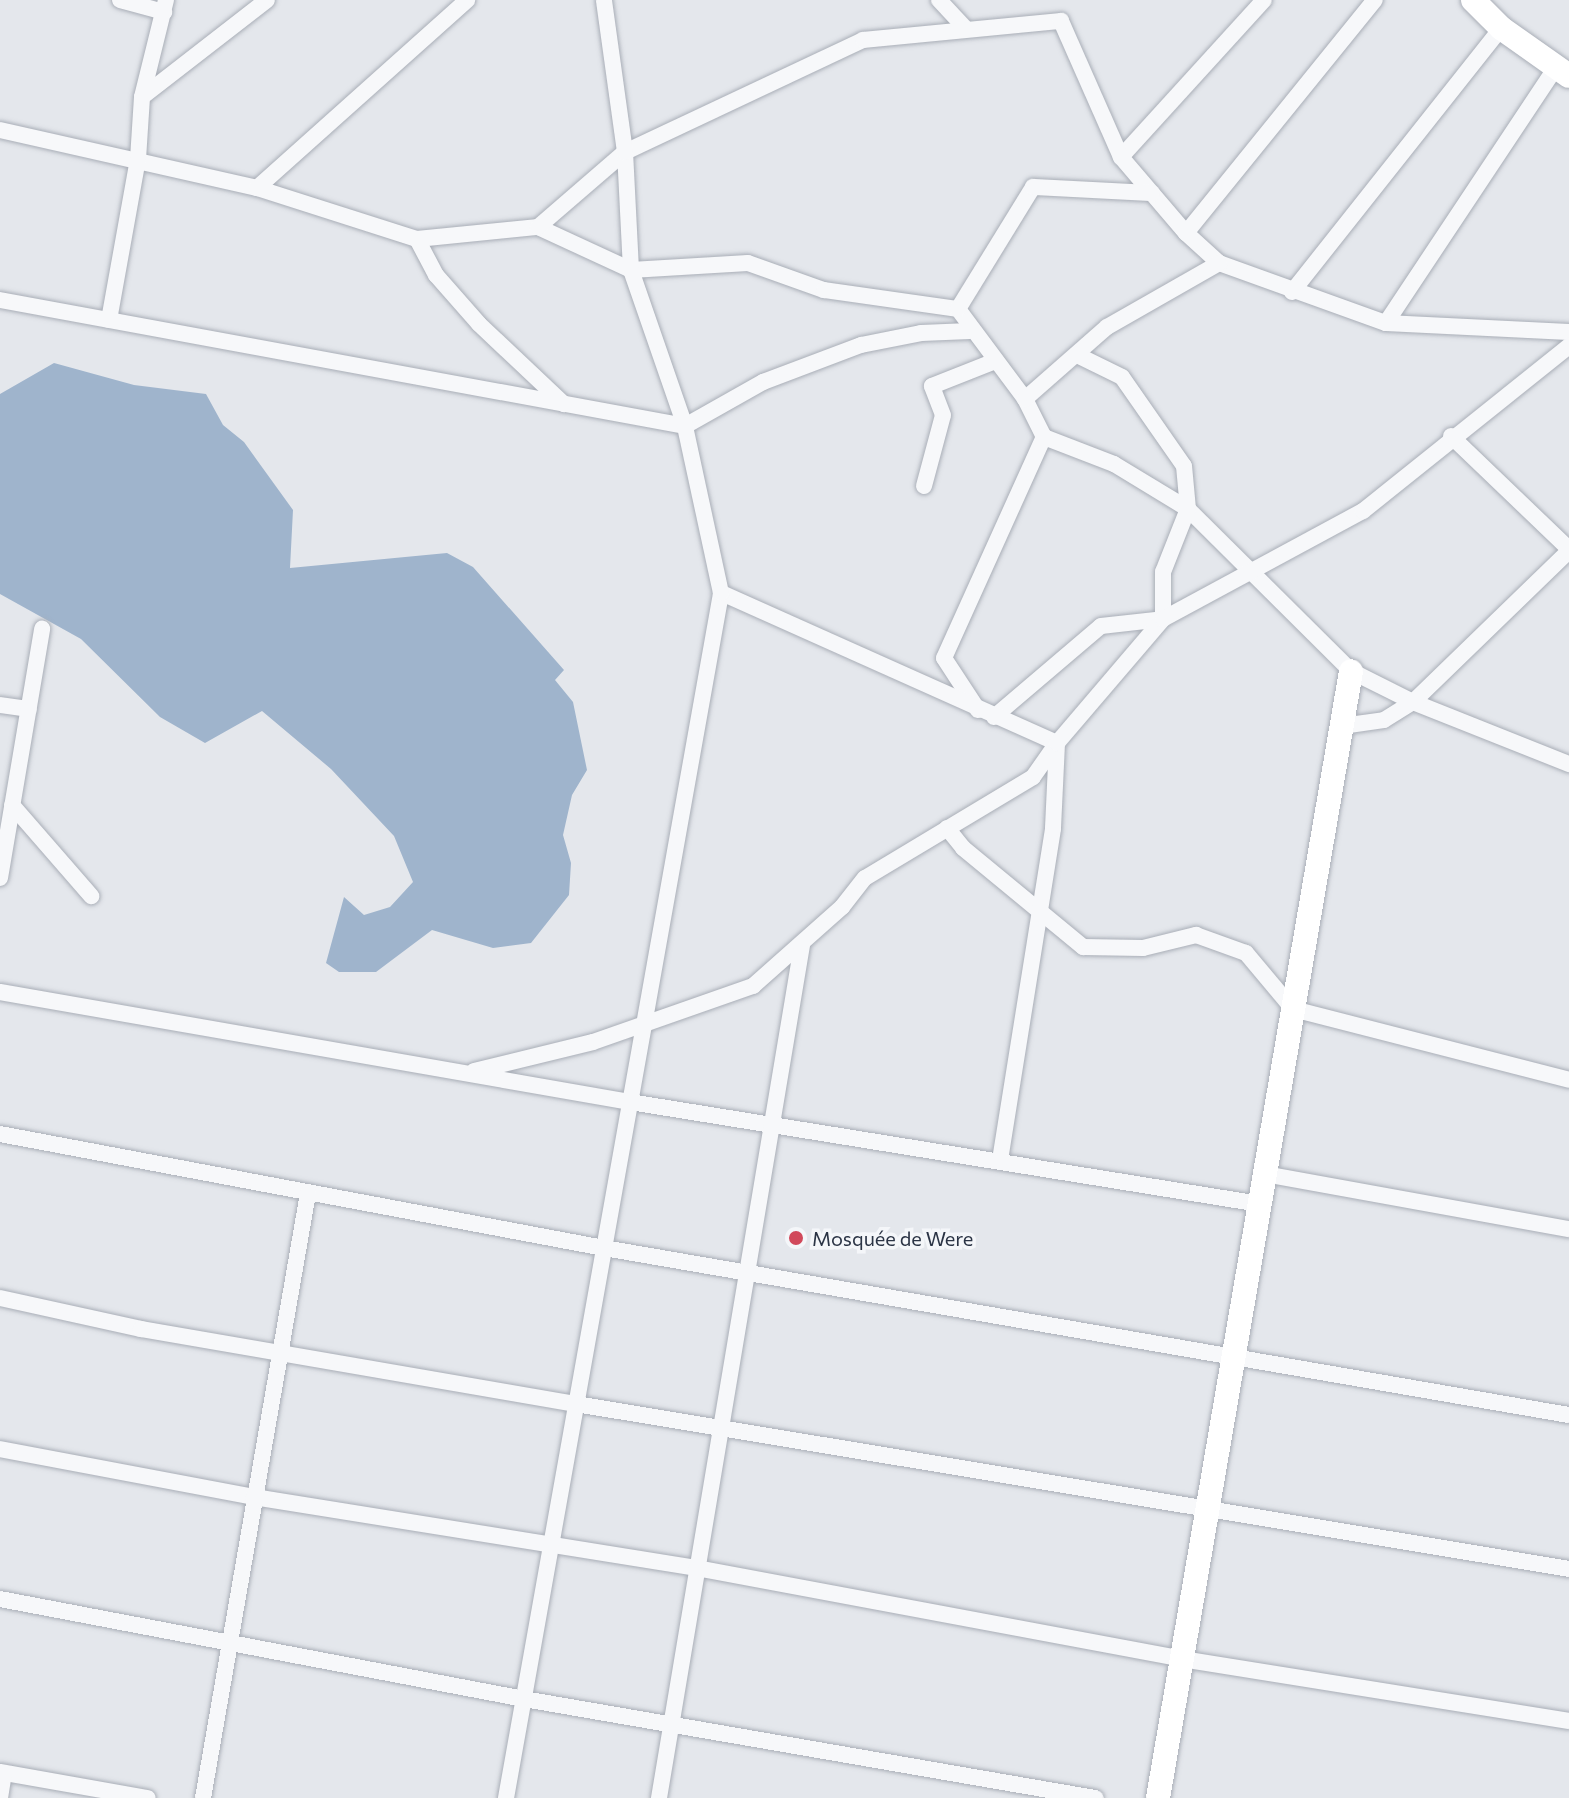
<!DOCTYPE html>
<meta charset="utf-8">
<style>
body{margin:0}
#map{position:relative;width:1569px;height:1798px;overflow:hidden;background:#e4e7ec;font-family:Commissioner,sans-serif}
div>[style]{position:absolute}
.water>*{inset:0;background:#9fb4cc}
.roads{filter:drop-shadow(0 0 2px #a9aeb7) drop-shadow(0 0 2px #a9aeb7)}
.street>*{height:16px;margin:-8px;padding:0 8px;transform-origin:8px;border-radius:8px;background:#f7f8fa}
.secondary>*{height:24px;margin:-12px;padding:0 12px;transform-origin:12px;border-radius:12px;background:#fff}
.dots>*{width:22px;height:22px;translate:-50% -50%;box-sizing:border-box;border:4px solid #f4f6f9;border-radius:50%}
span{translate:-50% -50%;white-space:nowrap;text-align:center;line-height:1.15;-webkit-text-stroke:7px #f4f6f9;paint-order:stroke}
.poi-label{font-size:20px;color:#2b3445}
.left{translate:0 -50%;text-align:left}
</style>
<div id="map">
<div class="water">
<i style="clip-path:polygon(54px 363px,134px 385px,206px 394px,223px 425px,244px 442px,293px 510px,290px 568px,447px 553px,473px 567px,564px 670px,555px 680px,573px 702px,587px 770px,572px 795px,563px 835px,571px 863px,569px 895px,531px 943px,493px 948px,432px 930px,376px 972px,339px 972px,326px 963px,344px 897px,364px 915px,390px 907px,413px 882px,394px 836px,331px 769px,262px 711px,205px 743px,160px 717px,81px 639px,0 594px,0 394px)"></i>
</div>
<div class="roads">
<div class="street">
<i style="left:120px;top:0;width:46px;rotate:15.3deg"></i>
<i style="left:939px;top:0;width:37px;rotate:47deg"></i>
<i style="left:142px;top:97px;width:158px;rotate:-37.8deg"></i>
<i style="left:0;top:130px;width:263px;rotate:12.7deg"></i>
<i style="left:257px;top:188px;width:168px;rotate:17.7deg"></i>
<i style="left:417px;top:239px;width:122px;rotate:-5.7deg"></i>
<i style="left:538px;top:227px;width:102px;rotate:24.8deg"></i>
<i style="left:631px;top:270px;width:117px;rotate:-3.4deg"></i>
<i style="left:748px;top:263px;width:81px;rotate:19.6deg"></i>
<i style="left:824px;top:290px;width:135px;rotate:8.1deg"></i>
<i style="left:958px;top:309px;width:112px;rotate:53.3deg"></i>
<i style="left:1025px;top:399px;width:42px;rotate:63.4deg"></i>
<i style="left:1044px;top:437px;width:75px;rotate:21.1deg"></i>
<i style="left:1114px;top:464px;width:87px;rotate:31.3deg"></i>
<i style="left:1188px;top:509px;width:230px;rotate:44.8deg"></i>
<i style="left:1351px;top:671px;width:69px;rotate:26.6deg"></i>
<i style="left:1413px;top:702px;width:168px;rotate:21.7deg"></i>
<i style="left:1121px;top:157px;width:212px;rotate:-47.7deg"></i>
<i style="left:257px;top:188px;width:282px;rotate:-41.8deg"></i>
<i style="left:538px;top:227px;width:115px;rotate:-40.8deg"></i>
<i style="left:625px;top:152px;width:263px;rotate:-25.2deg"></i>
<i style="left:863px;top:40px;width:199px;rotate:-5.5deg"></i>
<i style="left:1061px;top:21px;width:149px;rotate:66.2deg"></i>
<i style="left:1121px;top:157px;width:100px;rotate:49.5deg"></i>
<i style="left:1186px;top:233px;width:45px;rotate:42.3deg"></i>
<i style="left:1219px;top:263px;width:177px;rotate:19.8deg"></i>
<i style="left:1386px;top:323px;width:183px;rotate:2.8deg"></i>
<i style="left:1186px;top:233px;width:300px;rotate:-51deg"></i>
<i style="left:417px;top:239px;width:41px;rotate:62.2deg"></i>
<i style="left:436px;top:275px;width:65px;rotate:48.7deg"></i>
<i style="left:479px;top:324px;width:117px;rotate:43.3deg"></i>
<i style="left:1292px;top:292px;width:337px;rotate:-51.6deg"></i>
<i style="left:0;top:300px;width:696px;rotate:10.42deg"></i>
<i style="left:685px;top:426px;width:90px;rotate:-29.4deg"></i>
<i style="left:763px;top:382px;width:105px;rotate:-20.7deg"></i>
<i style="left:861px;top:345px;width:61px;rotate:-11.3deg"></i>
<i style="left:921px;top:333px;width:49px;rotate:-2.3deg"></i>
<i style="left:958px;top:309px;width:143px;rotate:-58.4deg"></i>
<i style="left:1033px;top:187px;width:119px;rotate:2.9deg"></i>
<i style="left:109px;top:320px;width:164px;rotate:-79.8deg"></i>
<i style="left:138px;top:159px;width:62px;rotate:-86.3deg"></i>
<i style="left:142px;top:97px;width:100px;rotate:-76.1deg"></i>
<i style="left:1386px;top:323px;width:305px;rotate:-56.4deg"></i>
<i style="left:1025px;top:399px;width:109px;rotate:-41.3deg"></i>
<i style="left:1107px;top:327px;width:129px;rotate:-29.7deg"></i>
<i style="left:1451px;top:436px;width:163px;rotate:43.8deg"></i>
<i style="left:924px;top:486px;width:73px;rotate:-75deg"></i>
<i style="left:943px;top:415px;width:31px;rotate:-111deg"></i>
<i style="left:932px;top:386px;width:68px;rotate:-21.6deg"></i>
<i style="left:0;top:705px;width:29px;rotate:8deg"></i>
<i style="left:978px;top:710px;width:62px;rotate:-123.2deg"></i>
<i style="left:944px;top:658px;width:243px;rotate:-65.7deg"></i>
<i style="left:994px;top:717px;width:140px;rotate:-40.4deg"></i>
<i style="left:1101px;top:626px;width:62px;rotate:-6.4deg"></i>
<i style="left:1163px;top:619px;width:47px;rotate:-90deg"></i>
<i style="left:1163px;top:572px;width:68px;rotate:-68.4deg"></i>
<i style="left:1188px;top:509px;width:43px;rotate:-95.3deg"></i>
<i style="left:1184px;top:466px;width:108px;rotate:-124.9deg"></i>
<i style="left:1122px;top:377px;width:50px;rotate:-153.9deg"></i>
<i style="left:1342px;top:726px;width:42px;rotate:-8.1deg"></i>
<i style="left:1384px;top:720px;width:34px;rotate:-32deg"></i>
<i style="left:1413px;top:702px;width:217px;rotate:-44.1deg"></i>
<i style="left:12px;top:805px;width:121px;rotate:49deg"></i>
<i style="left:947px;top:828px;width:26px;rotate:51deg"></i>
<i style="left:963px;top:848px;width:156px;rotate:39.5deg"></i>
<i style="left:1083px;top:947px;width:60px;rotate:1deg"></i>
<i style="left:1143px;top:948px;width:55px;rotate:-13.8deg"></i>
<i style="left:1196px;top:935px;width:53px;rotate:19.8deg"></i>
<i style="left:1246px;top:953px;width:73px;rotate:50deg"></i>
<i style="left:1293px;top:1009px;width:285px;rotate:14.4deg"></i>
<i style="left:0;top:878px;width:253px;rotate:-80.4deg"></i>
<i style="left:0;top:992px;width:640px;rotate:9.9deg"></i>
<i style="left:630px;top:1102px;width:638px;rotate:9.2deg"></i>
<i style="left:474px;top:1071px;width:122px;rotate:-13.7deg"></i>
<i style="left:593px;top:1042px;width:170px;rotate:-19.3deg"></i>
<i style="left:753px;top:986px;width:119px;rotate:-41.6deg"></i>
<i style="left:842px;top:907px;width:37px;rotate:-52deg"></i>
<i style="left:865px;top:878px;width:196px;rotate:-31deg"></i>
<i style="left:1033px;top:777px;width:42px;rotate:-54.8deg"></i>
<i style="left:1057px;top:743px;width:368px;rotate:-155.9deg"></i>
<i style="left:0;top:1134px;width:615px;rotate:10.69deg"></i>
<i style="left:604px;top:1248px;width:979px;rotate:9.82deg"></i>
<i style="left:1000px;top:1160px;width:336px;rotate:-80.9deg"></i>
<i style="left:1053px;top:828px;width:85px;rotate:-87.3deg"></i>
<i style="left:1057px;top:743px;width:163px;rotate:-49.5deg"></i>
<i style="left:1163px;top:619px;width:227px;rotate:-28.4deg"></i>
<i style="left:1363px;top:511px;width:264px;rotate:-38.7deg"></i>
<i style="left:1265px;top:1174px;width:309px;rotate:10.3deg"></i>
<i style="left:0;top:1298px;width:144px;rotate:12.4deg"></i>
<i style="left:141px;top:1329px;width:441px;rotate:9.8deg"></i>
<i style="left:576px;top:1404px;width:1007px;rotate:9.43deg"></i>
<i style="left:0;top:1449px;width:258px;rotate:10.7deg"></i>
<i style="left:254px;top:1497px;width:449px;rotate:9.1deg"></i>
<i style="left:697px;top:1568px;width:493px;rotate:10.6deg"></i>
<i style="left:1182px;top:1659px;width:392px;rotate:9.1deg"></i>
<i style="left:0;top:1599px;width:533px;rotate:10.8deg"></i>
<i style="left:524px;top:1699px;width:580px;rotate:9.84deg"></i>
<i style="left:0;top:1772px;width:150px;rotate:10deg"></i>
<i style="left:0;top:1798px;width:25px;rotate:-81deg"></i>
<i style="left:203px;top:1798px;width:614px;rotate:-80.15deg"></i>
<i style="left:506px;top:1798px;width:1224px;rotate:-79.88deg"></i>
<i style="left:721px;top:593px;width:171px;rotate:-102.2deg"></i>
<i style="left:685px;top:426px;width:165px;rotate:-109.1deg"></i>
<i style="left:631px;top:270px;width:118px;rotate:-92.9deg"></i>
<i style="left:625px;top:152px;width:153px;rotate:-97.9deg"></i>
<i style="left:659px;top:1798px;width:865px;rotate:-80.48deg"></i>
</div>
<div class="secondary">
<i style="left:1473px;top:0;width:40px;rotate:45deg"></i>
<i style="left:1501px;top:28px;width:83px;rotate:35.2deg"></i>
<i style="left:1158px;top:1798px;width:1143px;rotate:-80.28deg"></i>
</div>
</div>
<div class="dots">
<i style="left:796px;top:1238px;background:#d1495b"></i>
</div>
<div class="poi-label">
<span class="left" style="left:812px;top:1238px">Mosquée de Were</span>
</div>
</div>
